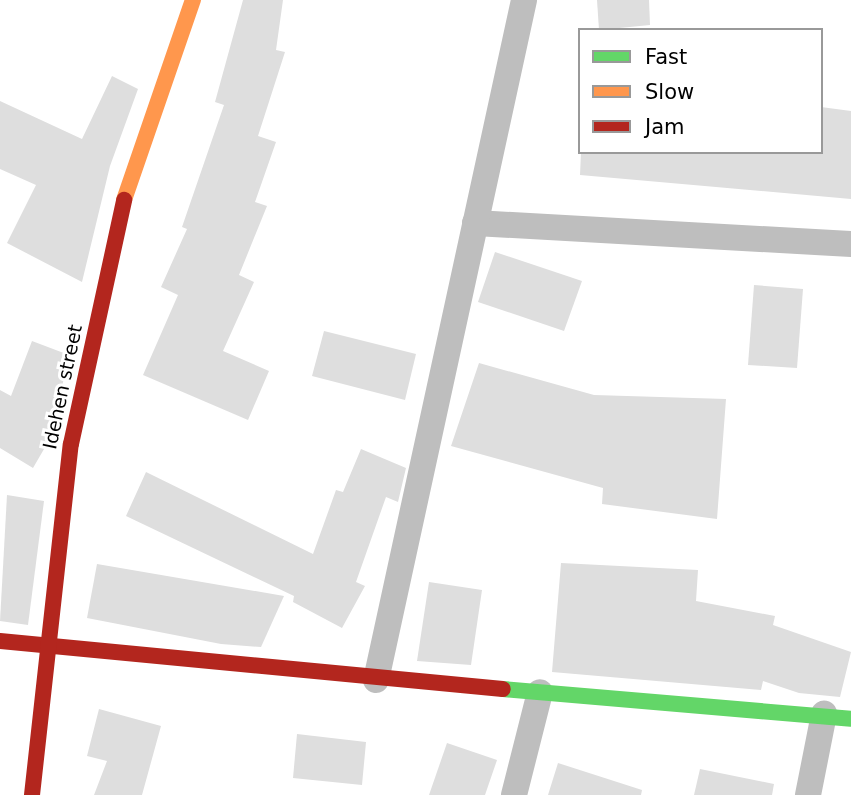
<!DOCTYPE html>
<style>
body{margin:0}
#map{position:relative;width:851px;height:795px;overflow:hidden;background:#fff;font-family:"DejaVu Sans",sans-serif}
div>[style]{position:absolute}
.building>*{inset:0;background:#dedede}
.street>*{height:26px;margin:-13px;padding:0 13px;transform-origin:13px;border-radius:13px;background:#bebebe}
.fast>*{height:16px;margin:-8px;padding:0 8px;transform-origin:8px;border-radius:8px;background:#63d668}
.slow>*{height:16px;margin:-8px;padding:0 8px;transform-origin:8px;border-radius:8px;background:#ff974d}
.jam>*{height:16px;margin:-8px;padding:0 8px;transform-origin:8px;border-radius:8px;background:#b3261e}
span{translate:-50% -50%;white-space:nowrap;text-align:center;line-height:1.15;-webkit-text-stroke:6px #fff;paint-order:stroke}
.street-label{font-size:19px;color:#000}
.legend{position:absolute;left:578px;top:28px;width:245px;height:126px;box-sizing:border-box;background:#fff;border:2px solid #999;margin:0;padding:9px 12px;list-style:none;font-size:21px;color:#000}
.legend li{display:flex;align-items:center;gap:14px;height:35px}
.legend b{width:35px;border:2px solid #999}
</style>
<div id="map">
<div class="building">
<i style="clip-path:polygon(243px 0,283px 0,276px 50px,285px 52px,258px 136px,276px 142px,255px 202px,267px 206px,239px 275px,254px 282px,223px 351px,269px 371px,248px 420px,143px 375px,178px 295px,161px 287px,187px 229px,182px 227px,224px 105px,215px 102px)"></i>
<i style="clip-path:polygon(597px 0,649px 0,650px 25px,599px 30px)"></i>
<i style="clip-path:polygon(112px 76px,138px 89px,110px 166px,82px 282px,7px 243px,36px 185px,0 169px,0 101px,82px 139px)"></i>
<i style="clip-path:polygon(821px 107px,851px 111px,851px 199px,580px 175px,581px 152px,821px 152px)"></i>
<i style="clip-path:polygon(495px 252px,582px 281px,564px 331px,478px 302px)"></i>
<i style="clip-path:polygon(754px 285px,803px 289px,797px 368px,748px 365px)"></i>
<i style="clip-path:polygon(324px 331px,416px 354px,405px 400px,312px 376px)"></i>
<i style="clip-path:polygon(32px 341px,69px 355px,51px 437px,33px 468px,0 448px,0 390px,11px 396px)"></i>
<i style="clip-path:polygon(479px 363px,594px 395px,726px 399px,717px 519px,602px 504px,603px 488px,451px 446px)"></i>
<i style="clip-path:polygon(361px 449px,406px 468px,398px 502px,386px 497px,356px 582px,365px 586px,342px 628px,293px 602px,294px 596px,126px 516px,146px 472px,313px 554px,336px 490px,343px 492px)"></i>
<i style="clip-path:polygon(7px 495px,44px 501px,28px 625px,0 621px)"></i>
<i style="clip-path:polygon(561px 563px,698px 570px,696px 601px,775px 616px,773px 625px,851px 652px,840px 697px,799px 693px,763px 681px,761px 690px,552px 672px)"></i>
<i style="clip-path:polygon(97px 564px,284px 596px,261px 647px,221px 644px,87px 618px)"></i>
<i style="clip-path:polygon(429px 582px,482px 590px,471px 665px,417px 661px)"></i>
<i style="clip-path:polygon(99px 709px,161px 726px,142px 795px,94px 795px,107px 761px,87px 756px)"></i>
<i style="clip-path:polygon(297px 734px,366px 742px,362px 785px,293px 778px)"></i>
<i style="clip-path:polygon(447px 743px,497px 760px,485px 795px,429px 795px)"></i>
<i style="clip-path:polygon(558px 763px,642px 790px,641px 795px,548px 795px)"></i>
<i style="clip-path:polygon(700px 769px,774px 784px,772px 795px,694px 795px)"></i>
</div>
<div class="street">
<i style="left:475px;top:223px;width:377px;rotate:3.2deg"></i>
<i style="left:376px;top:680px;width:696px;rotate:-77.72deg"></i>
<i style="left:514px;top:795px;width:106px;rotate:-75.8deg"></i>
<i style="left:808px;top:795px;width:83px;rotate:-78.8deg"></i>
</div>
<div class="fast">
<i style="left:503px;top:689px;width:349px;rotate:4.9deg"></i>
</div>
<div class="slow">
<i style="left:124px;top:200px;width:212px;rotate:-71deg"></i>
</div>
<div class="jam">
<i style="left:0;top:641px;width:505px;rotate:5.45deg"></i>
<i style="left:32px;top:795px;width:353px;rotate:-83.7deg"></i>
<i style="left:71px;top:444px;width:250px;rotate:-77.7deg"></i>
</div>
<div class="street-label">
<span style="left:63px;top:387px;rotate:-78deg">Idehen street</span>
</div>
<ul class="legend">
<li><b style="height:9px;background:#63d668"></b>Fast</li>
<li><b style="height:9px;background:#ff974d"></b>Slow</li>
<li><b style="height:9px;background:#b3261e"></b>Jam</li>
</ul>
</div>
